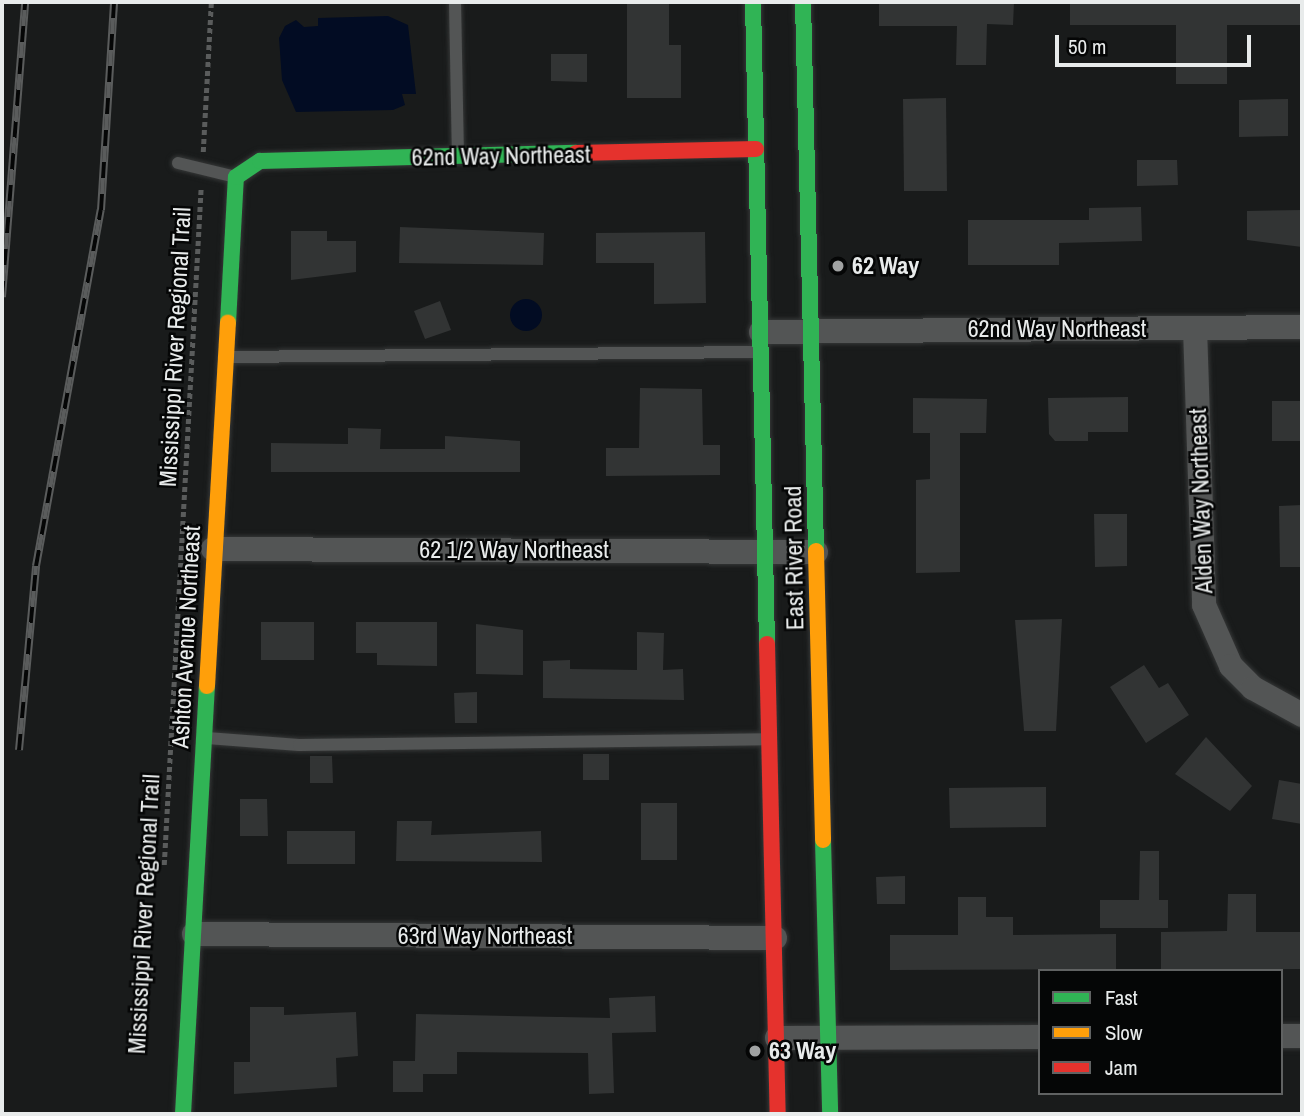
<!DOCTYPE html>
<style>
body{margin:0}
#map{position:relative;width:1304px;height:1116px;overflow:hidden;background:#191b1b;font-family:"Archivo Narrow",sans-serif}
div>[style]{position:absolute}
.water>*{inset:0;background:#020c23}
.round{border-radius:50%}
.building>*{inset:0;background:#323434}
.path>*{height:4.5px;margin-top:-2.25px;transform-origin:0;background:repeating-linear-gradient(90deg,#5a5c5c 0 5px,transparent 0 8.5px)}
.roads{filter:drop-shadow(0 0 2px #353737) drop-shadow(0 0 2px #353737)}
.lane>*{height:12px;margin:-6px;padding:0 6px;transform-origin:6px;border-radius:6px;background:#535555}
.street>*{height:24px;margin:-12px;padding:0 12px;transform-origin:12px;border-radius:12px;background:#535555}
.fast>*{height:16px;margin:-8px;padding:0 8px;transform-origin:8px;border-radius:8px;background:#30b455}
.slow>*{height:16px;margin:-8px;padding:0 8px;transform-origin:8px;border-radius:8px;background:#ff9f0a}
.jam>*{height:16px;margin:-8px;padding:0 8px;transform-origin:8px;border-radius:8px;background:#e5322d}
.rail>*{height:8px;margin-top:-4px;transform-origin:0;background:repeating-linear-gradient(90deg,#050606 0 16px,#5a5c5c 0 32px);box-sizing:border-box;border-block:2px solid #5a5c5c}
.dots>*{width:19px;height:19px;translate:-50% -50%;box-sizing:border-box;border:4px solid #050606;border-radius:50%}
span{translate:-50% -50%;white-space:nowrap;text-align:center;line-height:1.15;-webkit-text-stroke:5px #050606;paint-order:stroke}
.street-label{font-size:24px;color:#e8ebeb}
.poi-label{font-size:24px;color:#e8ebeb;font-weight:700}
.left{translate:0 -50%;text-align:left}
.frame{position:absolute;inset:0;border:4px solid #e8ebeb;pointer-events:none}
.legend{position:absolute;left:1038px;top:969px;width:245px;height:126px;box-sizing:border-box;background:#050606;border:2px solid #606262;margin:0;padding:9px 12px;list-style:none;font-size:21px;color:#e8ebeb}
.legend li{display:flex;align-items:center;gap:14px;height:35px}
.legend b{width:35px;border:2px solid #606262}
.scale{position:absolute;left:1055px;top:35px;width:196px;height:32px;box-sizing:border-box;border:4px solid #e8ebeb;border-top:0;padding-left:9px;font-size:21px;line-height:24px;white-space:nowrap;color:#e8ebeb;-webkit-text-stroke:5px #050606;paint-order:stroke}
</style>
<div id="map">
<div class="water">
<i style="clip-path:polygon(388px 16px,408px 25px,416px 94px,402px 94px,405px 105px,393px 110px,296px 112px,282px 80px,279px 38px,285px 26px,296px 20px,304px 27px,318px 26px,318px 18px)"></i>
<i class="round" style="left:510px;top:299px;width:32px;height:32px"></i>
</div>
<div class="building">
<i style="clip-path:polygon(627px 2px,669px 2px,669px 45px,681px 45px,681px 98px,627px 98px)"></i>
<i style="clip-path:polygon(879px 2px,1014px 2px,1013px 25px,987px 24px,986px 65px,956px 65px,957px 26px,879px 26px)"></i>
<i style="clip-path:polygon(1070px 2px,1302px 2px,1302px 25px,1227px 25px,1227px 84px,1176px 84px,1176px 25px,1070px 25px)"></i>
<i style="clip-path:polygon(551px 54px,587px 54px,587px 82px,551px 81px)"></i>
<i style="clip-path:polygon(946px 98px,947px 191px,904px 191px,903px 99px)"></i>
<i style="clip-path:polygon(1288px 99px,1288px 136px,1239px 137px,1239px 100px)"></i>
<i style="clip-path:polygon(1137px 160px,1177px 160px,1178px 185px,1137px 186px)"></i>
<i style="clip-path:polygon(1141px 207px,1142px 241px,1059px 243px,1059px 265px,968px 265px,968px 220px,1089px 220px,1089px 208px)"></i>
<i style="clip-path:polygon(1302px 210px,1302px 247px,1247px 240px,1247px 211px)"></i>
<i style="clip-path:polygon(400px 227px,544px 233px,543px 265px,399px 263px)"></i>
<i style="clip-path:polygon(291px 231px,327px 231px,327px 241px,356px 241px,356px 272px,291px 280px)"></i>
<i style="clip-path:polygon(705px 232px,706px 303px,654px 304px,654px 263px,596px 263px,596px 233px)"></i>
<i style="clip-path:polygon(440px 301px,451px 330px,425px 339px,414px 311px)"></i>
<i style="clip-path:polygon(640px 388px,702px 389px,703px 445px,720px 445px,720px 475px,606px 476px,606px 448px,639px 448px)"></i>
<i style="clip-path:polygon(1128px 397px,1128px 432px,1088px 432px,1088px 441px,1055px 441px,1049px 434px,1048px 398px)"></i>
<i style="clip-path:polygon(913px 398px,987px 399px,986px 433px,960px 433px,960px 572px,916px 573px,916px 480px,930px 479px,930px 433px,913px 433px)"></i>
<i style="clip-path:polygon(1272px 401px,1302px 401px,1302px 441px,1272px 441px)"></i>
<i style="clip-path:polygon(348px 428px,381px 429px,380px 449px,445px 449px,445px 436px,520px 441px,520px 472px,271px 472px,271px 443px,348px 444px)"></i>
<i style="clip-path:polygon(1302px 505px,1302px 567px,1280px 567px,1279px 506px)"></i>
<i style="clip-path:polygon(1094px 514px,1127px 514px,1127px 566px,1095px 567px)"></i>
<i style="clip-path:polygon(1062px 619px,1056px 731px,1024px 731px,1015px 620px)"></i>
<i style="clip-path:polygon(261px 622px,314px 622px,314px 660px,261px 660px)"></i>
<i style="clip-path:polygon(356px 622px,437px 622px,437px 666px,377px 665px,377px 653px,356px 653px)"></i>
<i style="clip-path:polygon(476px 624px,523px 630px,523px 675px,476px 674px)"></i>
<i style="clip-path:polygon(637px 632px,664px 633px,663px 670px,683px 669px,684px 700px,543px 698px,543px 661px,570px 660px,570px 669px,637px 670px)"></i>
<i style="clip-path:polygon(1144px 665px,1159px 688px,1168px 683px,1189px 715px,1146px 743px,1110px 687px)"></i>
<i style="clip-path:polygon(477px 692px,477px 723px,455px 723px,454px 693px)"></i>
<i style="clip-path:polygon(1206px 737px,1252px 786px,1230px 811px,1175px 774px)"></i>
<i style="clip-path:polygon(583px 754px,609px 754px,609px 780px,583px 780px)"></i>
<i style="clip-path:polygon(310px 756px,332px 756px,333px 783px,310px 783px)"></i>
<i style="clip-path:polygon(1279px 780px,1302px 784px,1302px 824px,1272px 819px)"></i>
<i style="clip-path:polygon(1046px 787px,1046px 827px,950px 828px,949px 788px)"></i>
<i style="clip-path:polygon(240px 799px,267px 799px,268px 836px,240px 836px)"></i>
<i style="clip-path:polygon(641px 803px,677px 803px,677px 860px,641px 860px)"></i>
<i style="clip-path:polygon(397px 821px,432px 821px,431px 835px,541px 831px,542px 862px,396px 861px)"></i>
<i style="clip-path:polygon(287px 831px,355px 831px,355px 864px,287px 864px)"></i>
<i style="clip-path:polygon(1140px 851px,1159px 851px,1159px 900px,1168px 900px,1168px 928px,1100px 928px,1100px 900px,1139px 900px)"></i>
<i style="clip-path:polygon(905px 876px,905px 904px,877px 904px,876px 877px)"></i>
<i style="clip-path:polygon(1228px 894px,1256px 894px,1256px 932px,1302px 932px,1302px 969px,1161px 970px,1161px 932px,1227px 931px)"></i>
<i style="clip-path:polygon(958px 897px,986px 897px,986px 917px,1013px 917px,1013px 935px,1116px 934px,1116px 969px,890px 970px,890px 935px,958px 935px)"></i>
<i style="clip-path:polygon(655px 996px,656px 1032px,612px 1033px,614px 1093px,589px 1094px,588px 1053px,457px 1052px,457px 1074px,423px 1074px,423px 1092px,393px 1092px,393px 1061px,415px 1061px,416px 1014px,610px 1018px,609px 998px)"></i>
<i style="clip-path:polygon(250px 1007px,284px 1007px,284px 1015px,356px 1012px,358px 1056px,336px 1058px,337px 1087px,234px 1094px,234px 1062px,250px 1062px)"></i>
</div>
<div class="path">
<i style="left:203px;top:152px;width:150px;rotate:-86.9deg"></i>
<i style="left:164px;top:865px;width:680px;rotate:-86.88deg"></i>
</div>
<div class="roads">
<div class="lane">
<i style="left:455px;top:2px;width:152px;rotate:88.9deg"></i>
<i style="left:178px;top:163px;width:60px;rotate:13.6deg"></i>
<i style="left:227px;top:357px;width:532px;rotate:-0.54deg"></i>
<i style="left:207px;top:738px;width:92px;rotate:4.4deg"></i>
<i style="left:299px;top:745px;width:467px;rotate:-0.7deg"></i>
</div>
<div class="street">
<i style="left:1195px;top:328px;width:277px;rotate:88.1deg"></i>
<i style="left:1204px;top:605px;width:67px;rotate:66.1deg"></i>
<i style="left:1231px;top:666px;width:31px;rotate:45deg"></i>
<i style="left:1253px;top:688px;width:56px;rotate:28.9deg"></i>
<i style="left:761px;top:332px;width:541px;rotate:-0.53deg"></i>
<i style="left:213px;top:549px;width:603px;rotate:0.29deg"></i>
<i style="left:194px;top:934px;width:581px;rotate:0.39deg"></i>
<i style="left:1281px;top:1036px;width:21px"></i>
<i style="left:777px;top:1038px;width:263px;rotate:-0.2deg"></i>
</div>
<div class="fast">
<i style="left:753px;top:2px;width:642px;rotate:88.75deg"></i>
<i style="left:803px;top:2px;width:549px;rotate:88.64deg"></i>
<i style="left:228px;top:323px;width:146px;rotate:-86.9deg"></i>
<i style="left:236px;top:177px;width:29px;rotate:-34deg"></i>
<i style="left:260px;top:161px;width:316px;rotate:-1.5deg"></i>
<i style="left:823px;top:840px;width:274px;rotate:88.5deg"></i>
<i style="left:183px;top:1114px;width:429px;rotate:-86.8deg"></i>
</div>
<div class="slow">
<i style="left:816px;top:551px;width:289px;rotate:88.6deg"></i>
<i style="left:207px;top:686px;width:364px;rotate:-86.7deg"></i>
</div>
<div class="jam">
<i style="left:576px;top:153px;width:180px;rotate:-1.3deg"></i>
<i style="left:767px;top:644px;width:470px;rotate:88.7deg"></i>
</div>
</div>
<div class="rail">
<i style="left:2px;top:297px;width:296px;rotate:-85.5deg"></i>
<i style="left:19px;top:750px;width:185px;rotate:-84.7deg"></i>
<i style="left:36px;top:566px;width:362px;rotate:-79.7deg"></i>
<i style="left:101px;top:210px;width:208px;rotate:-86.4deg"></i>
</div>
<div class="dots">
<i style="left:838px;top:266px;background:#a0a2a2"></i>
<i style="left:755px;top:1051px;background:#a0a2a2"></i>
</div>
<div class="street-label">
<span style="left:501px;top:156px;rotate:-1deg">62nd Way Northeast</span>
<span style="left:1057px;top:329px">62nd Way Northeast</span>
<span style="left:175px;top:347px;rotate:-87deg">Mississippi River Regional Trail</span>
<span style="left:1201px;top:501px;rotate:-92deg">Alden Way Northeast</span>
<span style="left:514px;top:550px">62 1/2 Way Northeast</span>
<span style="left:794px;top:558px;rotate:-91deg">East River Road</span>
<span style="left:186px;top:637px;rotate:-87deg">Ashton Avenue Northeast</span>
<span style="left:144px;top:914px;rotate:-87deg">Mississippi River Regional Trail</span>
<span style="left:485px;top:936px">63rd Way Northeast</span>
</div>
<div class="poi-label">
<span class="left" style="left:852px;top:266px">62 Way</span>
<span class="left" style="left:769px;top:1051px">63 Way</span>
</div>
<div class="frame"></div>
<ul class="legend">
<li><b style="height:9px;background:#30b455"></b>Fast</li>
<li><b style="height:9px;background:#ff9f0a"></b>Slow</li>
<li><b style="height:9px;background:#e5322d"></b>Jam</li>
</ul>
<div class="scale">50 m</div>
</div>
